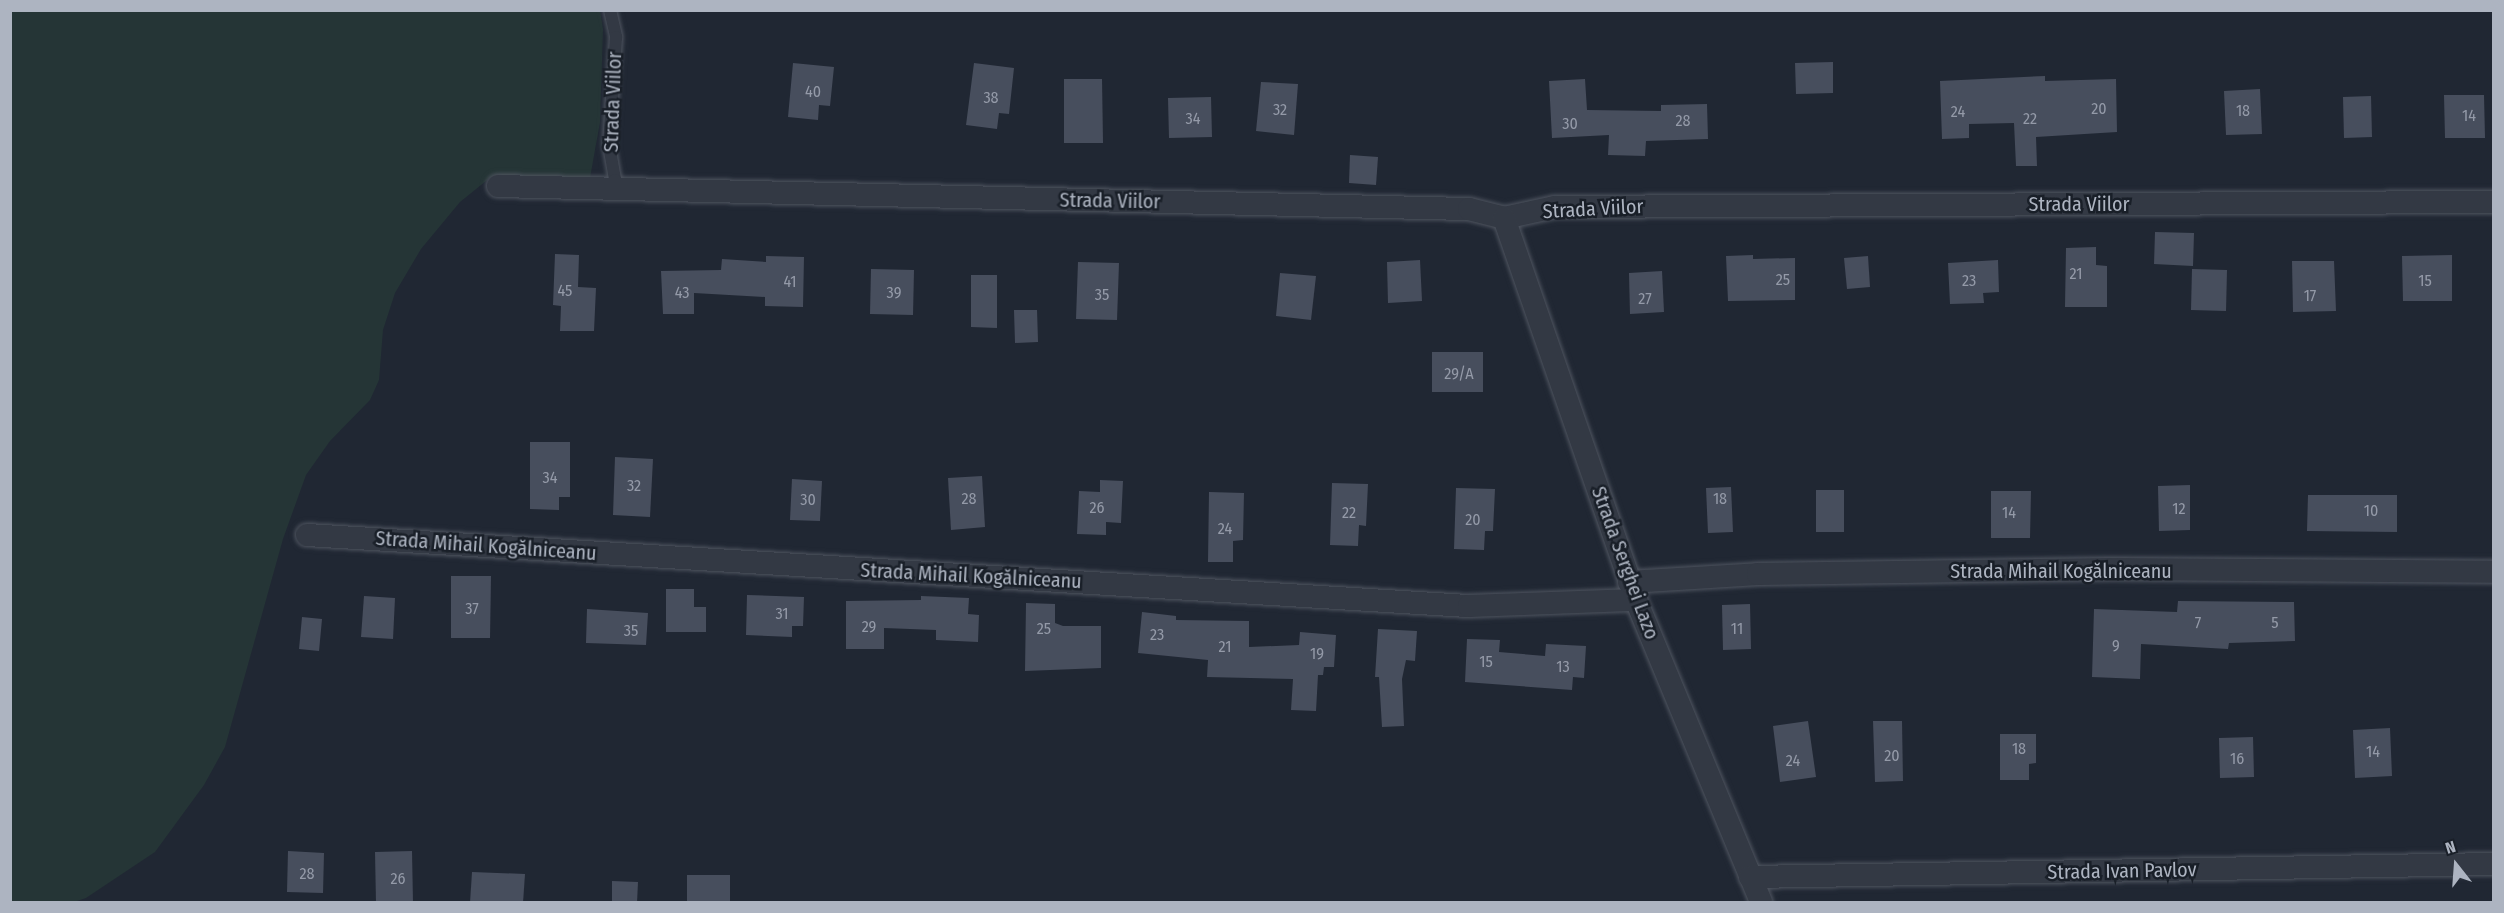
<!DOCTYPE html>
<meta charset="utf-8">
<style>
body{margin:0}
#map{position:relative;width:2504px;height:913px;overflow:hidden;background:#202733;font-family:"Fira Sans Condensed",sans-serif}
div>[style]{position:absolute}
.green>*{inset:0;background:#253536}
.building>*{inset:0;background:#474e5d}
.roads{filter:drop-shadow(0 0 2px #4e545f) drop-shadow(0 0 2px #4e545f)}
.service>*{height:12px;margin:-6px;padding:0 6px;transform-origin:6px;border-radius:6px;background:#333944}
.minor>*{height:22px;margin:-11px;padding:0 11px;transform-origin:11px;border-radius:11px;background:#333944}
span{translate:-50% -50%;white-space:nowrap;text-align:center;line-height:1.15;-webkit-text-stroke:5px #191f28;paint-order:stroke}
.number-label{font-size:16px;color:#949aa8}
.number-label span{-webkit-text-stroke-width:0}
.street-label{font-size:20px;color:#adb4c1}
.frame{position:absolute;inset:0;border:12px solid #adb4c1;pointer-events:none}
.north{position:absolute;left:2426px;top:835px;width:60px;height:60px;-webkit-text-stroke:4px #191f28;paint-order:stroke;rotate:343deg;font-size:16px;font-weight:700;line-height:24px;text-align:center;color:#adb4c1}
.north::after{content:'';display:block;margin:auto;width:21px;height:27px;background:#adb4c1;clip-path:polygon(50% 0,100% 100%,50% 72%,0 100%)}
</style>
<div id="map">
<div class="green">
<i style="clip-path:polygon(600px 10px,603px 29px,600px 122px,590px 178px,491px 177px,460px 202px,421px 249px,395px 293px,383px 330px,379px 380px,370px 400px,330px 441px,306px 475px,283px 539px,225px 747px,204px 785px,155px 852px,86px 898px,74px 902px,11px 902px,10px 11px)"></i>
</div>
<div class="building">
<i style="clip-path:polygon(1833px 62px,1833px 93px,1796px 94px,1795px 63px)"></i>
<i style="clip-path:polygon(793px 63px,834px 67px,830px 106px,819px 105px,818px 120px,788px 117px)"></i>
<i style="clip-path:polygon(974px 63px,1014px 68px,1009px 114px,999px 113px,997px 129px,966px 125px)"></i>
<i style="clip-path:polygon(2045px 76px,2045px 81px,2116px 79px,2117px 132px,2036px 137px,2037px 166px,2016px 166px,2014px 123px,1969px 124px,1969px 138px,1942px 139px,1940px 81px)"></i>
<i style="clip-path:polygon(1064px 79px,1102px 79px,1103px 143px,1064px 143px)"></i>
<i style="clip-path:polygon(1585px 79px,1587px 110px,1661px 111px,1661px 105px,1707px 104px,1708px 139px,1646px 141px,1645px 156px,1608px 155px,1609px 135px,1552px 138px,1549px 81px)"></i>
<i style="clip-path:polygon(1261px 82px,1298px 84px,1294px 135px,1256px 131px)"></i>
<i style="clip-path:polygon(2260px 89px,2262px 134px,2226px 135px,2224px 91px)"></i>
<i style="clip-path:polygon(2444px 95px,2484px 95px,2485px 138px,2445px 138px)"></i>
<i style="clip-path:polygon(2371px 96px,2372px 137px,2344px 138px,2343px 97px)"></i>
<i style="clip-path:polygon(1211px 97px,1212px 137px,1169px 138px,1168px 98px)"></i>
<i style="clip-path:polygon(1350px 155px,1378px 157px,1376px 185px,1349px 183px)"></i>
<i style="clip-path:polygon(2155px 232px,2194px 233px,2193px 266px,2154px 264px)"></i>
<i style="clip-path:polygon(2096px 247px,2096px 265px,2107px 266px,2107px 307px,2065px 307px,2066px 248px)"></i>
<i style="clip-path:polygon(555px 254px,579px 255px,578px 287px,596px 288px,594px 331px,560px 331px,561px 306px,553px 305px)"></i>
<i style="clip-path:polygon(1753px 255px,1753px 259px,1795px 258px,1795px 300px,1728px 301px,1726px 256px)"></i>
<i style="clip-path:polygon(2452px 255px,2452px 301px,2403px 301px,2402px 256px)"></i>
<i style="clip-path:polygon(766px 256px,804px 257px,803px 307px,765px 306px,765px 297px,694px 293px,694px 314px,663px 314px,661px 271px,721px 270px,722px 259px,766px 262px)"></i>
<i style="clip-path:polygon(1868px 256px,1870px 287px,1847px 289px,1844px 258px)"></i>
<i style="clip-path:polygon(1420px 260px,1422px 301px,1388px 303px,1387px 262px)"></i>
<i style="clip-path:polygon(1998px 260px,1999px 292px,1983px 293px,1984px 303px,1950px 304px,1948px 263px)"></i>
<i style="clip-path:polygon(2292px 261px,2334px 261px,2336px 311px,2293px 312px)"></i>
<i style="clip-path:polygon(1078px 262px,1119px 263px,1117px 320px,1076px 319px)"></i>
<i style="clip-path:polygon(871px 269px,914px 270px,913px 315px,870px 314px)"></i>
<i style="clip-path:polygon(2192px 269px,2227px 270px,2226px 311px,2191px 310px)"></i>
<i style="clip-path:polygon(1662px 271px,1664px 312px,1630px 314px,1629px 273px)"></i>
<i style="clip-path:polygon(1280px 273px,1316px 276px,1311px 320px,1276px 316px)"></i>
<i style="clip-path:polygon(971px 275px,997px 275px,997px 328px,971px 327px)"></i>
<i style="clip-path:polygon(1014px 310px,1037px 310px,1038px 342px,1015px 343px)"></i>
<i style="clip-path:polygon(1432px 352px,1483px 352px,1483px 392px,1432px 392px)"></i>
<i style="clip-path:polygon(530px 442px,570px 442px,570px 497px,559px 497px,559px 510px,530px 509px)"></i>
<i style="clip-path:polygon(615px 457px,653px 459px,650px 517px,613px 515px)"></i>
<i style="clip-path:polygon(982px 476px,985px 527px,951px 530px,948px 478px)"></i>
<i style="clip-path:polygon(792px 479px,822px 481px,820px 521px,790px 520px)"></i>
<i style="clip-path:polygon(1100px 480px,1123px 481px,1121px 523px,1106px 522px,1106px 535px,1077px 534px,1079px 491px,1100px 492px)"></i>
<i style="clip-path:polygon(1332px 483px,1368px 484px,1366px 526px,1359px 525px,1358px 546px,1330px 545px)"></i>
<i style="clip-path:polygon(2190px 485px,2190px 530px,2159px 531px,2158px 486px)"></i>
<i style="clip-path:polygon(1731px 487px,1733px 532px,1708px 533px,1706px 488px)"></i>
<i style="clip-path:polygon(1456px 488px,1495px 489px,1493px 531px,1485px 531px,1484px 550px,1454px 549px)"></i>
<i style="clip-path:polygon(1816px 490px,1844px 490px,1844px 532px,1816px 532px)"></i>
<i style="clip-path:polygon(1991px 491px,2031px 491px,2030px 538px,1991px 538px)"></i>
<i style="clip-path:polygon(1209px 492px,1244px 493px,1243px 540px,1233px 541px,1233px 562px,1208px 562px)"></i>
<i style="clip-path:polygon(2308px 495px,2397px 495px,2397px 532px,2307px 531px)"></i>
<i style="clip-path:polygon(451px 576px,491px 576px,490px 638px,451px 638px)"></i>
<i style="clip-path:polygon(666px 589px,694px 589px,694px 607px,706px 607px,706px 632px,666px 632px)"></i>
<i style="clip-path:polygon(747px 595px,804px 597px,803px 626px,792px 626px,792px 637px,746px 635px)"></i>
<i style="clip-path:polygon(364px 596px,395px 598px,393px 639px,361px 637px)"></i>
<i style="clip-path:polygon(921px 596px,969px 598px,968px 614px,979px 615px,978px 642px,936px 640px,936px 630px,884px 628px,884px 649px,846px 649px,846px 601px,921px 600px)"></i>
<i style="clip-path:polygon(2178px 601px,2294px 602px,2295px 641px,2229px 643px,2228px 649px,2141px 644px,2140px 679px,2092px 677px,2094px 609px,2177px 612px)"></i>
<i style="clip-path:polygon(1026px 603px,1055px 604px,1055px 623px,1063px 626px,1101px 626px,1101px 668px,1025px 671px)"></i>
<i style="clip-path:polygon(1750px 604px,1751px 649px,1723px 650px,1722px 605px)"></i>
<i style="clip-path:polygon(587px 609px,648px 613px,646px 645px,586px 643px)"></i>
<i style="clip-path:polygon(1142px 612px,1176px 616px,1176px 620px,1249px 621px,1249px 647px,1299px 645px,1300px 632px,1336px 635px,1334px 667px,1324px 667px,1323px 675px,1318px 675px,1316px 711px,1291px 710px,1293px 679px,1207px 677px,1208px 660px,1138px 653px)"></i>
<i style="clip-path:polygon(302px 617px,322px 619px,319px 651px,299px 649px)"></i>
<i style="clip-path:polygon(1378px 629px,1417px 631px,1415px 661px,1406px 660px,1402px 679px,1404px 726px,1382px 727px,1379px 677px,1375px 677px)"></i>
<i style="clip-path:polygon(1467px 639px,1500px 640px,1499px 652px,1545px 656px,1546px 644px,1586px 646px,1584px 678px,1573px 677px,1572px 690px,1465px 682px)"></i>
<i style="clip-path:polygon(1808px 721px,1816px 777px,1780px 782px,1773px 726px)"></i>
<i style="clip-path:polygon(1873px 721px,1902px 721px,1903px 781px,1875px 782px)"></i>
<i style="clip-path:polygon(2390px 728px,2392px 776px,2355px 778px,2353px 730px)"></i>
<i style="clip-path:polygon(2000px 734px,2036px 734px,2036px 763px,2029px 764px,2029px 780px,2000px 780px)"></i>
<i style="clip-path:polygon(2253px 737px,2254px 777px,2220px 778px,2219px 738px)"></i>
<i style="clip-path:polygon(288px 851px,324px 853px,323px 893px,287px 892px)"></i>
<i style="clip-path:polygon(412px 851px,413px 903px,376px 903px,375px 852px)"></i>
<i style="clip-path:polygon(472px 872px,525px 874px,523px 903px,470px 903px)"></i>
<i style="clip-path:polygon(687px 875px,730px 875px,730px 903px,687px 903px)"></i>
<i style="clip-path:polygon(612px 881px,638px 882px,637px 903px,612px 903px)"></i>
</div>
<div class="roads">
<div class="service">
<i style="left:610px;top:10px;width:28px;rotate:77deg"></i>
<i style="left:616px;top:37px;width:108px;rotate:93.7deg"></i>
<i style="left:609px;top:145px;width:36px;rotate:80deg"></i>
<i style="left:615px;top:180px;width:12px;rotate:48deg"></i>
</div>
<div class="minor">
<i style="left:498px;top:186px;width:971px;rotate:1.36deg"></i>
<i style="left:1469px;top:209px;width:36px;rotate:14deg"></i>
<i style="left:1504px;top:218px;width:52px;rotate:-12.2deg"></i>
<i style="left:1555px;top:207px;width:939px;rotate:-0.31deg"></i>
<i style="left:1504px;top:218px;width:404px;rotate:70.9deg"></i>
<i style="left:1636px;top:600px;width:327px;rotate:67.5deg"></i>
<i style="left:307px;top:535px;width:1164px;rotate:3.5deg"></i>
<i style="left:1469px;top:606px;width:167px;rotate:-2.1deg"></i>
<i style="left:1629px;top:582px;width:129px;rotate:-3.5deg"></i>
<i style="left:1758px;top:574px;width:354px;rotate:-0.8deg"></i>
<i style="left:2112px;top:569px;width:382px;rotate:0.4deg"></i>
<i style="left:1750px;top:877px;width:744px;rotate:-1deg"></i>
</div>
</div>
<div class="number-label">
<span style="left:813px;top:92px">40</span>
<span style="left:991px;top:98px">38</span>
<span style="left:2099px;top:109px">20</span>
<span style="left:1280px;top:110px">32</span>
<span style="left:2243px;top:111px">18</span>
<span style="left:1958px;top:112px">24</span>
<span style="left:2469px;top:116px">14</span>
<span style="left:1193px;top:119px">34</span>
<span style="left:2030px;top:119px">22</span>
<span style="left:1683px;top:121px">28</span>
<span style="left:1570px;top:124px">30</span>
<span style="left:2076px;top:274px">21</span>
<span style="left:1783px;top:280px">25</span>
<span style="left:1969px;top:281px">23</span>
<span style="left:2425px;top:281px">15</span>
<span style="left:790px;top:282px">41</span>
<span style="left:565px;top:291px">45</span>
<span style="left:682px;top:293px">43</span>
<span style="left:894px;top:293px">39</span>
<span style="left:1102px;top:295px">35</span>
<span style="left:2310px;top:296px">17</span>
<span style="left:1645px;top:299px">27</span>
<span style="left:1459px;top:374px">29/A</span>
<span style="left:550px;top:478px">34</span>
<span style="left:634px;top:486px">32</span>
<span style="left:969px;top:499px">28</span>
<span style="left:1720px;top:499px">18</span>
<span style="left:808px;top:500px">30</span>
<span style="left:1097px;top:508px">26</span>
<span style="left:2179px;top:509px">12</span>
<span style="left:2371px;top:511px">10</span>
<span style="left:1349px;top:513px">22</span>
<span style="left:2009px;top:513px">14</span>
<span style="left:1473px;top:520px">20</span>
<span style="left:1225px;top:529px">24</span>
<span style="left:472px;top:609px">37</span>
<span style="left:782px;top:614px">31</span>
<span style="left:2198px;top:623px">7</span>
<span style="left:2275px;top:623px">5</span>
<span style="left:869px;top:627px">29</span>
<span style="left:1044px;top:629px">25</span>
<span style="left:1737px;top:629px">11</span>
<span style="left:631px;top:631px">35</span>
<span style="left:1157px;top:635px">23</span>
<span style="left:2116px;top:646px">9</span>
<span style="left:1225px;top:647px">21</span>
<span style="left:1317px;top:654px">19</span>
<span style="left:1486px;top:662px">15</span>
<span style="left:1563px;top:667px">13</span>
<span style="left:2019px;top:749px">18</span>
<span style="left:2373px;top:752px">14</span>
<span style="left:1892px;top:756px">20</span>
<span style="left:2237px;top:759px">16</span>
<span style="left:1793px;top:761px">24</span>
<span style="left:307px;top:874px">28</span>
<span style="left:398px;top:879px">26</span>
</div>
<div class="street-label">
<span style="left:613px;top:102px;rotate:-88deg">Strada Viilor</span>
<span style="left:1110px;top:201px;rotate:1deg">Strada Viilor</span>
<span style="left:2079px;top:204px">Strada Viilor</span>
<span style="left:1593px;top:209px;rotate:-3deg">Strada Viilor</span>
<span style="left:486px;top:546px;rotate:4deg">Strada Mihail Kogălniceanu</span>
<span style="left:1625px;top:563px;rotate:70deg">Strada Serghei Lazo</span>
<span style="left:2061px;top:571px">Strada Mihail Kogălniceanu</span>
<span style="left:971px;top:576px;rotate:3deg">Strada Mihail Kogălniceanu</span>
<span style="left:2122px;top:871px;rotate:-1deg">Strada Ivan Pavlov</span>
</div>
<div class="frame"></div>
<div class="north">N</div>
</div>
